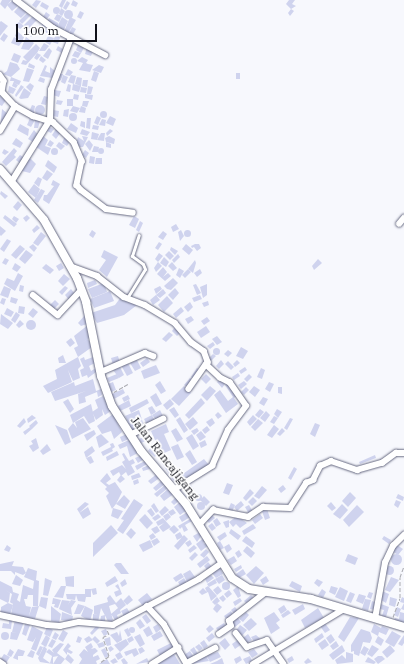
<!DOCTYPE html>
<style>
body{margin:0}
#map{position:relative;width:404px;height:664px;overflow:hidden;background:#f7f8fd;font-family:"IBM Plex Serif",serif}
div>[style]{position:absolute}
.building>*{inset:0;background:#cfd3ee}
.round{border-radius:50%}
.path>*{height:1px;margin-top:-0.5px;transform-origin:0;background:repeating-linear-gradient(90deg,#abacb2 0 4px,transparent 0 6px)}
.roads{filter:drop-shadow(0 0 1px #676a82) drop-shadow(0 0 1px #676a82)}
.service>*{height:3px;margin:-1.5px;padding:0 1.5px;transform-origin:1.5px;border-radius:1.5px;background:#fff}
.minor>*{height:5.5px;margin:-2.75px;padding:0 2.75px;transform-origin:2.75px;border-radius:2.75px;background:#fff}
.secondary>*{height:8px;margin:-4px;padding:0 4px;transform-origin:4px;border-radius:4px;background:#fff}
span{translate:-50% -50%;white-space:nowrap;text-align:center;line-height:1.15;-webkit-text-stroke:3.5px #fff;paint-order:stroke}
.street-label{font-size:12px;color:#10111a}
.scale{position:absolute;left:16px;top:24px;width:81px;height:18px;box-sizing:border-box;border:2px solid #10111a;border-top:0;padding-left:5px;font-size:12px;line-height:14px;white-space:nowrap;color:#10111a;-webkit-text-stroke:3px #fff;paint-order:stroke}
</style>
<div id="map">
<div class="building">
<i style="clip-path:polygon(2px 0,11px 0,5px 9px,0 4px)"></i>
<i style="clip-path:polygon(13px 0,18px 6px,12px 11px,7px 5px)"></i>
<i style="clip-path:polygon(36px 0,41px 1px,36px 8px,32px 5px)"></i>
<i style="clip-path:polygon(62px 0,66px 0,62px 8px,59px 6px)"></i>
<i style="clip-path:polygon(73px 0,78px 3px,76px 7px,71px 5px)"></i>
<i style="clip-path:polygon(289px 0,295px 0,292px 4px,296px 6px,291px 9px,294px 11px,290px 16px,288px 13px,291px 9px,286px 4px)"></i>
<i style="clip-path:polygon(67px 1px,70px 3px,66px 10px,63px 8px)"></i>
<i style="clip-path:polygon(42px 2px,49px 6px,47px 10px,40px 6px)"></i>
<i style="clip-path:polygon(20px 5px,28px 11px,21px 18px,14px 12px)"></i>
<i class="round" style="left:52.5px;top:6.5px;width:7px;height:7px"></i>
<i style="clip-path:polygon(61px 8px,65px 11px,62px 16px,59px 14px)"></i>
<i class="round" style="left:63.5px;top:9.5px;width:9px;height:9px"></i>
<i style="clip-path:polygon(80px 11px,84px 13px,81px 19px,77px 17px)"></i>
<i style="clip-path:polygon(46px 12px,50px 15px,47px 19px,43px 17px)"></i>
<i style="clip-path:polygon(27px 13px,30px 16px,22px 24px,19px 21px)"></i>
<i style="clip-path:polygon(57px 14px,62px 16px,59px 22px,54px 19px)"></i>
<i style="clip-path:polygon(33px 16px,37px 20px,28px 29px,24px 25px)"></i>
<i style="clip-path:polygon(62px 17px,68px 21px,63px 32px,58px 25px)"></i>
<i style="clip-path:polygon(70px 17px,76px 20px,67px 35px,64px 32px)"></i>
<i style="clip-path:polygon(49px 18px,58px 23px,59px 31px,47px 22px)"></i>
<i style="clip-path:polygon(1px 21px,8px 26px,0 36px,0 22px)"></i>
<i style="clip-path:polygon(19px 22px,24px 26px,20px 29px,15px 25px)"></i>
<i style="clip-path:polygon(43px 23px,46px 26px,42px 32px,39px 29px)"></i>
<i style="clip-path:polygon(47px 27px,52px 30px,48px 34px,44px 31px)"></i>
<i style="clip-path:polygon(72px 27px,76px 29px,72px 36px,68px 35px)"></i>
<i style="clip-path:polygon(32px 29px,35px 32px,31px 37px,27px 34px)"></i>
<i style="clip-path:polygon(17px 31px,24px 37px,22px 42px,15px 36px)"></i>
<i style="clip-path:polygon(4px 33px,8px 36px,4px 42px,0 39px)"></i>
<i style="clip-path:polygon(57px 33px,60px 38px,58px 44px,52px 42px)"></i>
<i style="clip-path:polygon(48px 36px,54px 38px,50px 45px,45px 42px)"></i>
<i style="clip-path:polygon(14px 37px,22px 42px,19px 46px,11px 43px)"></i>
<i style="clip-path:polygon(26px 37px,34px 43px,29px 50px,21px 49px)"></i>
<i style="clip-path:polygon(44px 43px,49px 46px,45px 51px,39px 51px)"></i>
<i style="clip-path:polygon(36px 44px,40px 48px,37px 53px,26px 65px,21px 64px,23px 60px,27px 61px,23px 57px)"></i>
<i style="clip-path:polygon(78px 45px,84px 48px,81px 53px,76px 50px)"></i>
<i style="clip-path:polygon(58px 46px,63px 49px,62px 53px,56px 50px)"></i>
<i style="clip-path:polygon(87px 47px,93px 51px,91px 56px,85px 54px)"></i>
<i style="clip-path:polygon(49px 48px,52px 51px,48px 59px,43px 56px)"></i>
<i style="clip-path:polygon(75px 51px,81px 53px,78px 58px,72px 56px)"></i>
<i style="clip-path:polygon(14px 53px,21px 56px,18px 63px,11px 60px)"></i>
<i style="clip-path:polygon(37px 53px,41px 55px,37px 60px,34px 58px)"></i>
<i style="clip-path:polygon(41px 56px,46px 60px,43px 63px,39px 60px)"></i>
<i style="clip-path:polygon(82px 57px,88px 60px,86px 63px,82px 61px,88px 64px,85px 69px,88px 64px,93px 65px,90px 72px,79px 70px,83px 63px,77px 61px)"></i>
<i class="round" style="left:71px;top:58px;width:6px;height:6px"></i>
<i style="clip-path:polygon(10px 62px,17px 64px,20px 69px,11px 77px,3px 74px,7px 71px)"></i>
<i style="clip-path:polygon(29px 63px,35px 66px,34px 69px,28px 67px)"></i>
<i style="clip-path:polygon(45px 65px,47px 66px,45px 71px,50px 73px,50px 67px,55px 71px,52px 78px,40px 76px)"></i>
<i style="clip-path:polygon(99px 65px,104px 67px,101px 73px,92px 70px)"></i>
<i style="clip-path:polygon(27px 68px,34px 70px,29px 82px,23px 81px)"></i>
<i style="clip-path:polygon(68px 69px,73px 72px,70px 76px,65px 75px)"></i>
<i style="clip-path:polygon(94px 71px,99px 73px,96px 82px,91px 80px)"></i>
<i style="clip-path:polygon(236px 73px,240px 73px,240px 79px,236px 79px)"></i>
<i style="clip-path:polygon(58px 74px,63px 74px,61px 80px,54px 84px)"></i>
<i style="clip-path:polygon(63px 75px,68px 77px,65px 84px,61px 82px)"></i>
<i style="clip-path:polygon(71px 75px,76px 76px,74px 84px,68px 82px)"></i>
<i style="clip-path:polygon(11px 77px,21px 81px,19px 85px,14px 83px,18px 85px,16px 88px,12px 86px,14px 81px,10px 81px)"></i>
<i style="clip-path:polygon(40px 77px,45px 79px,44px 83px,38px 81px)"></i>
<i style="clip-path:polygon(77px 77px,82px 78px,81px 86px,79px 92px,72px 90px,73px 84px,81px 86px,75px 84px)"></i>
<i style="clip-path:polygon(83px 80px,88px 80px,87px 87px,82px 86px)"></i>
<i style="clip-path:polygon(30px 83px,34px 86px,31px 92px,26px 87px)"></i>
<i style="clip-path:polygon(68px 84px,71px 85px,70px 92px,66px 91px)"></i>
<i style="clip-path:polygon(21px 85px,24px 87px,16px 97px,15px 95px)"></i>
<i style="clip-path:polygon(9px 86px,16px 89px,13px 94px,8px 92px)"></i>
<i style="clip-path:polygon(88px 86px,93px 87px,91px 94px,87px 94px)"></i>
<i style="clip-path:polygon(81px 87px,87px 88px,86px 93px,80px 92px)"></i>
<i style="clip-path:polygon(24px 88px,31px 93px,28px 98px,21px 99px,19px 98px)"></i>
<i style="clip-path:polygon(54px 90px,61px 91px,59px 97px,53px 95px)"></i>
<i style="clip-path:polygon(74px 94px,79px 95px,78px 100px,73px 99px,73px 106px,67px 106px,67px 99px,73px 99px)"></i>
<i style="clip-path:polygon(85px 94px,93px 95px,92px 100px,85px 98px)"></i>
<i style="clip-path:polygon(0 96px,6px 100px,2px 106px,0 105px)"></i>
<i style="clip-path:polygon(44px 96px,48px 97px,46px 105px,41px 104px)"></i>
<i style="clip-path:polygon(57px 100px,63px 101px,61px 105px,56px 104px)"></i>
<i style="clip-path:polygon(83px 101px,89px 101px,87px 107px,82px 106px)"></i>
<i class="round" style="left:35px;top:105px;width:10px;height:10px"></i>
<i style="clip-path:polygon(32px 105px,35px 106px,34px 113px,29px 112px)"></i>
<i style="clip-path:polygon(73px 106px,80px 108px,77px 113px,70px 111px)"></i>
<i style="clip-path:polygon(81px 106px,86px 108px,85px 113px,79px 112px)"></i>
<i style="clip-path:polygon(2px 109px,9px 115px,7px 119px,5px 117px,0 130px)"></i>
<i style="clip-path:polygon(69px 109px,68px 117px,63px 116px,64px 110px)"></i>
<i style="clip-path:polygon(53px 110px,59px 111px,58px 117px,52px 116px)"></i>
<i class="round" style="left:99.5px;top:110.5px;width:7px;height:7px"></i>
<i class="round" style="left:69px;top:113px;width:8px;height:8px"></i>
<i style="clip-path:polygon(97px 116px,101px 118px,98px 125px,94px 123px)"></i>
<i style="clip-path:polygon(110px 116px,116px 119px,113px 126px,106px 123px)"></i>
<i style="clip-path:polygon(30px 118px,35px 120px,31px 127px,27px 125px)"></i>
<i style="clip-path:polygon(87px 118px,91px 118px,90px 129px,86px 128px)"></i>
<i style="clip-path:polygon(102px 119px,106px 120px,105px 126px,99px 125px)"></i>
<i style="clip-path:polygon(35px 120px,40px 121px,38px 128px,34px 128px)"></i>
<i style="clip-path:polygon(81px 121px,85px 122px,85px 128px,80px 126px)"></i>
<i style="clip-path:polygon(71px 123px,78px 128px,76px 133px,67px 129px)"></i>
<i style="clip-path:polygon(20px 124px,29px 129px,28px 136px,17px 130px)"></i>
<i style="clip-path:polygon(93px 125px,99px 126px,98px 130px,92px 129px)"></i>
<i style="clip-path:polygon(49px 127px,54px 129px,51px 133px,47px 131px)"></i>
<i style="clip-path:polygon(56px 129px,61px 132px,56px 139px,52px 135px)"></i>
<i style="clip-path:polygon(82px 129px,90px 132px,87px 136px,80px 134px)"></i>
<i style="clip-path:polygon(110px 129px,113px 131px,107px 136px,106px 133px)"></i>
<i style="clip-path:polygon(34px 130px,39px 136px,33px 142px,28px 139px)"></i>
<i style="clip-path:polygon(92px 132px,99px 134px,97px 140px,91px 139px)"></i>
<i style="clip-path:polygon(101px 133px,105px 133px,104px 141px,97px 140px)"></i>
<i style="clip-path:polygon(43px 136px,48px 140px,45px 146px,51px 148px,48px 155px,36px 147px)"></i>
<i style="clip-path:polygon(65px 136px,71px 140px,67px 146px,62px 143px)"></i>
<i style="clip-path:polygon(82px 136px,88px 137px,83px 147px,80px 147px,76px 144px,78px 137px,84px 141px)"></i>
<i style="clip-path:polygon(109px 136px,115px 139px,114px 144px,106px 142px,105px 138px)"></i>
<i style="clip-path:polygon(16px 138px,23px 143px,20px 148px,12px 144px)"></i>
<i style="clip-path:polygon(50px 140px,54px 143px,51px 147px,47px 145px)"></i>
<i style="clip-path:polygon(89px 140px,93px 145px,90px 151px,85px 144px)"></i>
<i style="clip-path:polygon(59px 142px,65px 146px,61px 150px,56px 146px)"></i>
<i style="clip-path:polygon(106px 142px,111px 144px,111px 148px,106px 147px)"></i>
<i style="clip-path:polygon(94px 146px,99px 147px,98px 152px,92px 152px)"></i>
<i class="round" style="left:50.5px;top:147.5px;width:7px;height:7px"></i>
<i class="round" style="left:98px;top:148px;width:6px;height:6px"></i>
<i style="clip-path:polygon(14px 148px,17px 151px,14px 155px,16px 157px,6px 166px,2px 162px)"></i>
<i style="clip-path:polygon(4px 149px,9px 152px,5px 155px,2px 153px)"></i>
<i style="clip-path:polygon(85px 150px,89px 153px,86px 158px,82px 155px)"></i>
<i style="clip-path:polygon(20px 155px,26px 159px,22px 165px,16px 160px)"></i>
<i style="clip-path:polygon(90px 156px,95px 157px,94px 164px,89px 163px)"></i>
<i style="clip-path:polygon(30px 158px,36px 164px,30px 173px,22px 171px)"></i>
<i style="clip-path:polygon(96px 158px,102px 158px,102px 164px,95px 164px)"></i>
<i style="clip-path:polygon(48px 160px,57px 167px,54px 173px,45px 166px)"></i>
<i style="clip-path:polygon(47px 170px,53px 174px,47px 181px,42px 178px)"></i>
<i style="clip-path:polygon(38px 177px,42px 179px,39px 187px,34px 183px)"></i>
<i style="clip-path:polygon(53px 180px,60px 184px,49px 204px,43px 200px,44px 195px,47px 195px,54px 186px,51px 185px)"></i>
<i style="clip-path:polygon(34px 184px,40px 189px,36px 198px,28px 192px)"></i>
<i style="clip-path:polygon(41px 189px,45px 191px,38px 203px,34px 200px)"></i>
<i style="clip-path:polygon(1px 191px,8px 196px,5px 199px,0 194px)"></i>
<i style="clip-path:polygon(18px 201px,22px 205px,17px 211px,13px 207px)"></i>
<i style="clip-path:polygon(5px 215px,17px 224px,14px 227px,3px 218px)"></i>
<i style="clip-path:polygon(27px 215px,30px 218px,26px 222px,23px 218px)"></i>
<i style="clip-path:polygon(14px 216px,19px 219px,16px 223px,12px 219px)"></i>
<i style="clip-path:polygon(134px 216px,139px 219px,135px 228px,129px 225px)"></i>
<i style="clip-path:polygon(140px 221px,143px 223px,139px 232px,136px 230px)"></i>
<i style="clip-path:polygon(176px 224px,179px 229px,173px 232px,171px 227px)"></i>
<i style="clip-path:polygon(37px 225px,40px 228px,34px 233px,32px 230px)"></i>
<i style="clip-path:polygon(0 226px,6px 231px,1px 236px,0 235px)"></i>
<i class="round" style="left:183.5px;top:229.5px;width:7px;height:7px"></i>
<i style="clip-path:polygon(92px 230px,96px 233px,93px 238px,89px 235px)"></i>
<i style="clip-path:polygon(181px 230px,184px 236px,180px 241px,178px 232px)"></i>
<i style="clip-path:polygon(163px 231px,167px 234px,163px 240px,158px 237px)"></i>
<i style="clip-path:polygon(41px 232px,46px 236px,38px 246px,33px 243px)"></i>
<i style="clip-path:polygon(7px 239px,11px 241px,4px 252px,0 249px)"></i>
<i style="clip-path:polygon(159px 242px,162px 244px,158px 250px,155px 248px)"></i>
<i style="clip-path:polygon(33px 244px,37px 248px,34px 252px,29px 247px)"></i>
<i style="clip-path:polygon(186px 244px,193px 250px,189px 255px,182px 249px)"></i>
<i style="clip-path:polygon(195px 244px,199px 244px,201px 248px,197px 251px,194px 247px,192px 248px,191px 246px)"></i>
<i style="clip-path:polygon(20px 245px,25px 249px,16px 259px,11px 255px)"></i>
<i style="clip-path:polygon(171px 247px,178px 251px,175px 255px,170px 250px)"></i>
<i style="clip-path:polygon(26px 250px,33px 255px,25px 264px,19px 259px)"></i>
<i style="clip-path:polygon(104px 250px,118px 257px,107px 277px,99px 270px,106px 260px,101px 257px)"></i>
<i style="clip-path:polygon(169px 251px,174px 256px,170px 260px,165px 255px)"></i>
<i style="clip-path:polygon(159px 253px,163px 256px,158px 262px,155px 259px)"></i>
<i style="clip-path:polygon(178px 254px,180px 257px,174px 263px,172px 260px)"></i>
<i style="clip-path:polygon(164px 257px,169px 262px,166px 267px,160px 263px)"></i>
<i style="clip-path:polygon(5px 258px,9px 260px,6px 265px,2px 263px)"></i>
<i style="clip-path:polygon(318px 259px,322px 263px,314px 270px,312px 266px)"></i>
<i style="clip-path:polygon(195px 260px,196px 263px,193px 273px,188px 269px)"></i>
<i style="clip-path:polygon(158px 262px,162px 266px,156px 272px,154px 268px)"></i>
<i style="clip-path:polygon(172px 262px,177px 268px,173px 271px,168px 266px)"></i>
<i style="clip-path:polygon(15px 263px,21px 267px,17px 272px,12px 269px)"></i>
<i style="clip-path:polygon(61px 263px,64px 268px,59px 271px,56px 266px)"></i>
<i style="clip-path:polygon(46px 264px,54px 270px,50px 274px,42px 268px)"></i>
<i style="clip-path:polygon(163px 267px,167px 272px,163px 277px,168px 273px,171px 276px,165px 281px,157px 274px)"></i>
<i style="clip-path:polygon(179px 268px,184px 271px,180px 278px,176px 275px)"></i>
<i style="clip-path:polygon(188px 269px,191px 272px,185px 278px,182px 275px)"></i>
<i style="clip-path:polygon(200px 269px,202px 273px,197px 277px,194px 273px)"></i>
<i style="clip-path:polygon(18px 273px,23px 276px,15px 291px,4px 284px,7px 278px,14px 281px)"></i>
<i style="clip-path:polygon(64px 274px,70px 279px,63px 286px,58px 281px)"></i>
<i style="clip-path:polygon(173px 278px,178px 283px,171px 290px,167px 289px,164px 286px)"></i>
<i style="clip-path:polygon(95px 280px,97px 284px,88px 288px,87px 283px)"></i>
<i style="clip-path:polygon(104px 283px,107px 292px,92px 298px,88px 289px)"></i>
<i style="clip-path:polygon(196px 284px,201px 293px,197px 295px,193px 285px)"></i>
<i style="clip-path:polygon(207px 284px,207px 295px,203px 298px,200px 287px)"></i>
<i style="clip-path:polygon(20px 285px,24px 286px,23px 292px,19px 291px)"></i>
<i style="clip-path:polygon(4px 286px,11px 289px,8px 298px,0 295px)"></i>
<i style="clip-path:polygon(65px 286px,68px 288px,62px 295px,59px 292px)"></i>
<i style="clip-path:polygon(160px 286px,162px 289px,156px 294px,154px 289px)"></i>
<i style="clip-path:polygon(175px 288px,179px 293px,173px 300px,168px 295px)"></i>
<i style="clip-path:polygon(71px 289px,75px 294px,69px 300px,65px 295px)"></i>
<i style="clip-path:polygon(163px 289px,166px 293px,160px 298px,156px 295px,160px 300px,153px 305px,150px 300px)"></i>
<i style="clip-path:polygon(110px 291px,114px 301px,94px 308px,90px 299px)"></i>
<i style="clip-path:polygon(200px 295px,202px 299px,194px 302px,192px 298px)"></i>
<i style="clip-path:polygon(167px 296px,173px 303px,164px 312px,158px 305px)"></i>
<i style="clip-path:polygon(11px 297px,18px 299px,16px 304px,10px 302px)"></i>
<i style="clip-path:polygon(121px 297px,137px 305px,124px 315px,97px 323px,91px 313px,115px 305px)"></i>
<i style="clip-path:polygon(2px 298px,6px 299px,4px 305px,0 303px)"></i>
<i style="clip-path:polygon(55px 300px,59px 304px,53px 310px,49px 306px)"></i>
<i style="clip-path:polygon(208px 301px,209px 305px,204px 307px,202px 303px)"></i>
<i style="clip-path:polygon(190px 302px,193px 307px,188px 312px,184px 307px)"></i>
<i style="clip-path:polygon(19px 306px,25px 307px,24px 314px,18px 313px)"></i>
<i style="clip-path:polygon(181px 307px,184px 311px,176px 318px,173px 314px)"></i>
<i style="clip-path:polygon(7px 308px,14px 312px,11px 317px,4px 314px)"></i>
<i style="clip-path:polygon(33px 308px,38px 312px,33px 318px,28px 314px)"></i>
<i style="clip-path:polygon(16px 312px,20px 315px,15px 323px,11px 320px)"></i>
<i style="clip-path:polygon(1px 314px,13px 323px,8px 329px,0 324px)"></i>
<i style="clip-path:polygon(85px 315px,87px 324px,81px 326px,78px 323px)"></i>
<i style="clip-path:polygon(191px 316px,194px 320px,188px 324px,185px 319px)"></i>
<i style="clip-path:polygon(207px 317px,210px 321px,204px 325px,201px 321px)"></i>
<i class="round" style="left:26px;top:320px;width:10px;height:10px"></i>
<i style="clip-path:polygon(20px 320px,24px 324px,19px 328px,16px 325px)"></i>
<i style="clip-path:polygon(88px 325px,91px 337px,80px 344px,88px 339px,92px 347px,78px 357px,74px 348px,78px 346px,74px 336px)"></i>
<i style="clip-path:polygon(206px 326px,210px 332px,201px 338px,197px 332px)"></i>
<i style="clip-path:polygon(175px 327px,181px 332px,177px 336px,172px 331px)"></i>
<i style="clip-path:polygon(169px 332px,173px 335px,166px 342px,162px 339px)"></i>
<i style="clip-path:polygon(217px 336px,222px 342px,217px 345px,212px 339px)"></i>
<i style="clip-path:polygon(71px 338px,75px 343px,70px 347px,66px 342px)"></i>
<i style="clip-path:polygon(213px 342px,215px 345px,210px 349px,207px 346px)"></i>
<i style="clip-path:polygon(241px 347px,248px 351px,243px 359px,236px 356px)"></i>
<i class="round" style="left:212.5px;top:347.5px;width:7px;height:7px"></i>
<i style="clip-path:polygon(228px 350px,232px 353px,228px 357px,224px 354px)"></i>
<i style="clip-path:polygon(213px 354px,216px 356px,211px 361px,208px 359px)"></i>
<i style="clip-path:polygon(63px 355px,66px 363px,59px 363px,58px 358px)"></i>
<i style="clip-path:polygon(118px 356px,120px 363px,113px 365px,111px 358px)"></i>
<i style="clip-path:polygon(78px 357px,81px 366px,78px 369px,80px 378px,73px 381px,68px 370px,72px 382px,48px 393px,43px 386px,57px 379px,55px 370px)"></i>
<i style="clip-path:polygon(84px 357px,85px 360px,93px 357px,95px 363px,89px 366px,91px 371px,96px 368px,96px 372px,88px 378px,87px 375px,82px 377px,80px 370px,84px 368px,80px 359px)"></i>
<i style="clip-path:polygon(147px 358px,150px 362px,143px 367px,140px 363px)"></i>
<i style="clip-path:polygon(137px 360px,141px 368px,135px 371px,130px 363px)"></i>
<i style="clip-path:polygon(221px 360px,224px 364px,219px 369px,216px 366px)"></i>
<i style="clip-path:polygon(237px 360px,240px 363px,235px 367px,233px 364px)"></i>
<i style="clip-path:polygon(228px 361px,234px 367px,231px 370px,225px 364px)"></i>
<i style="clip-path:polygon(128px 363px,133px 373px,127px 376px,121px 365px)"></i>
<i style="clip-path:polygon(156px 365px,160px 373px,144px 379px,141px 371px)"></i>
<i style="clip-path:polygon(120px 367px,124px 375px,119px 378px,113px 370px)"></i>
<i style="clip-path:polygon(245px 367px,247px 370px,241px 374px,239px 371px)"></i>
<i style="clip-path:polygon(197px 368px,201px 371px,195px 380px,191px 377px)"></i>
<i style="clip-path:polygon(261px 368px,265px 370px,262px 379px,257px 377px)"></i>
<i style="clip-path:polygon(238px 373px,240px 376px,234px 380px,232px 377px)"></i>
<i style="clip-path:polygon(117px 374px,119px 378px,109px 382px,107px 378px)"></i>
<i style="clip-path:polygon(206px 374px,211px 379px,206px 384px,201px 379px)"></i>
<i style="clip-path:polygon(249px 374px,252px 377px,247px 382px,244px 379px)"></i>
<i style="clip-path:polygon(190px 378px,194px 381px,188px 388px,184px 385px)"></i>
<i style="clip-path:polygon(93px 379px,96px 391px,101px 389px,102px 395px,98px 397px,97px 392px,80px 399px,85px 397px,86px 402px,79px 404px,78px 394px,86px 391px,55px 401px,51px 392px,74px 382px,75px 386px)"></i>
<i style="clip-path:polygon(220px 379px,225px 384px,222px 388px,217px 382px)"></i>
<i style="clip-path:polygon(160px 381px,166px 391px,161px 394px,155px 385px)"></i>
<i style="clip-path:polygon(244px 381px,247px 384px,241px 389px,238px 385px)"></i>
<i style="clip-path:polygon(113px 382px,116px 390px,111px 392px,108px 384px)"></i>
<i style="clip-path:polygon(229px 382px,238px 395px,234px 398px,238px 404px,226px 413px,214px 395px,220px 390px,228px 401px,233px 397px,225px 385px)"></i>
<i style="clip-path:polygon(269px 382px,274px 384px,270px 392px,265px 389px)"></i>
<i style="clip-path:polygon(184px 386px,191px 393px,179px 406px,171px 399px)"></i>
<i style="clip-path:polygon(210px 386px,216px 391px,207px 401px,201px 395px)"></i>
<i style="clip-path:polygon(254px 386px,260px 390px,255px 397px,249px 392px)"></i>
<i style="clip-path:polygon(246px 387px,249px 390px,244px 395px,241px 392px)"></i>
<i style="clip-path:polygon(278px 387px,282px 387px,282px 394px,278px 393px)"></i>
<i style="clip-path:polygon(123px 389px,125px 393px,114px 399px,112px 394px)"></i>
<i style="clip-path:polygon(156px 393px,162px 404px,156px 407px,150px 397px)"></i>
<i style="clip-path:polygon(128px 395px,130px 399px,124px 402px,122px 398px)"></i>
<i style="clip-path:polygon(103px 396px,111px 411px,105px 415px,102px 409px,103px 415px,96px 420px,92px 412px,98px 408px,95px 400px)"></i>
<i style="clip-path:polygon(263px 397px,268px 399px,264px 406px,259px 403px)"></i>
<i style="clip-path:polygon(201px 398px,205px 403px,189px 419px,185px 415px)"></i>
<i style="clip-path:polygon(68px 399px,74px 409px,70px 413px,63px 402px)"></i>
<i style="clip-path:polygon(147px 399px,149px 403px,131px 413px,129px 408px)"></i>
<i style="clip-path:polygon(170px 399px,174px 404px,167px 410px,163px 405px)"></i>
<i style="clip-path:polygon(129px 400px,131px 406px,120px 411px,118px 406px)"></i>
<i style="clip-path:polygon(91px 404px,95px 421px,89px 424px,84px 416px,73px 423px,70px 415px)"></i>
<i style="clip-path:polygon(152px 406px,156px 412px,151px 415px,148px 408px)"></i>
<i style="clip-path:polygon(174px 407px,179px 415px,175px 418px,169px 410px)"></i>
<i style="clip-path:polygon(260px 409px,264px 412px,259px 418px,255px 415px)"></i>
<i style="clip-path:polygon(277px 409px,282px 412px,278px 418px,274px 414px)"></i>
<i style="clip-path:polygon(139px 410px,144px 426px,133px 432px,125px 416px)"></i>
<i style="clip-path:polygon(160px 410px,163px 416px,156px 420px,152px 415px)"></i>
<i style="clip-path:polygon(266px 411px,270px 415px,265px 422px,260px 418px)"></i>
<i style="clip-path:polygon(218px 412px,222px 416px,218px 419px,215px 415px)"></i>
<i style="clip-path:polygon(113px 414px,122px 432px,114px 439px,111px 431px,102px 434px,97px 426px)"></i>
<i style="clip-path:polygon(32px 415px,36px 418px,28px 423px,27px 419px)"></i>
<i style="clip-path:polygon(152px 415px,155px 421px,147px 425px,144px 419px)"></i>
<i style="clip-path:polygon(253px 415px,257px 419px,250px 426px,247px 422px)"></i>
<i style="clip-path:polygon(274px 416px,278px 418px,274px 424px,270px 422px)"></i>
<i style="clip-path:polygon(180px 417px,188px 430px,184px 433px,176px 420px)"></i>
<i style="clip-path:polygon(193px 417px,198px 423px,190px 430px,185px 424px)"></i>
<i style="clip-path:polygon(24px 418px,26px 422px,20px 428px,17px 426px)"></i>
<i style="clip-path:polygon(83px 418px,91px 429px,72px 439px,68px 429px,73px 423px,77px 428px,75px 422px)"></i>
<i style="clip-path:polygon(212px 418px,215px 423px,210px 427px,206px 422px)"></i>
<i style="clip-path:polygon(290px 418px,293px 419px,287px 430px,284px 428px)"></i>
<i style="clip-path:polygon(258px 419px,263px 423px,255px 431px,251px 427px)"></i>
<i style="clip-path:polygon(36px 420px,38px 423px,32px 429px,25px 435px,23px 432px,30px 427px,32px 429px,29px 426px)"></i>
<i style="clip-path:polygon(315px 423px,320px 425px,315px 437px,310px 434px)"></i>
<i style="clip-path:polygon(166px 424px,169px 432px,164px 434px,171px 450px,162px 454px,160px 450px,155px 457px,148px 451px,153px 444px,159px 449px,151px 431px)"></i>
<i style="clip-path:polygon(55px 425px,67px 430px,71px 442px,65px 445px)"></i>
<i style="clip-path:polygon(274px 425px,279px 429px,272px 438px,267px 435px)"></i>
<i style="clip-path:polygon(207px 426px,210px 430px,205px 434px,202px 430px)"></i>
<i style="clip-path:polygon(176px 428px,183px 439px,177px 442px,171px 431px)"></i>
<i style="clip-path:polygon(197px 428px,199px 431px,194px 435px,191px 431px)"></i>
<i style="clip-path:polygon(282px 428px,285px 431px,280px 436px,277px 434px)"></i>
<i style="clip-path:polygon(94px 430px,96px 434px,87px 441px,84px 435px)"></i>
<i style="clip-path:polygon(201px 431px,206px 437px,200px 441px,196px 435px)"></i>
<i style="clip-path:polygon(101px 434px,109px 442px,99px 448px,96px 437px)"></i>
<i style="clip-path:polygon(127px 434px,129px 439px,122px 442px,120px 437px)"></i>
<i style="clip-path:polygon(192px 434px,199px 446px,193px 450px,186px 438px)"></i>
<i style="clip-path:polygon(148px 435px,150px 439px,141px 443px,139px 439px)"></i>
<i style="clip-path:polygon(36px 438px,39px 448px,33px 452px,29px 446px,33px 444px,31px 441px)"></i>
<i style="clip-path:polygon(131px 439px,138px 453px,130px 457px,127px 446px,120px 449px,118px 445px)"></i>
<i style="clip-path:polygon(205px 440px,207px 445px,201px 448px,199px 443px)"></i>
<i style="clip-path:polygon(113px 443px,115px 447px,112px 449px,113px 451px,103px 456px,101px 452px,111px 447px,110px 444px)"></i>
<i style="clip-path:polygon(47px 444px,51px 450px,43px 455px,40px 451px)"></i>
<i style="clip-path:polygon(178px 444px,184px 457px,177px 460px,171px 447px)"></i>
<i style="clip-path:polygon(92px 446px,95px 451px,86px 458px,84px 452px)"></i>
<i style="clip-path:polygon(190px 450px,197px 462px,192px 465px,185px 454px)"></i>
<i style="clip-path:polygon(117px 451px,119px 455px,107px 461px,106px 457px)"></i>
<i style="clip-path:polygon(124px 453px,129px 461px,133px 459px,135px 463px,131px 465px,135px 472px,128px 476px,126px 472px,121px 476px,119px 472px,113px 476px,110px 471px,122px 465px,126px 469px,122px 462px,125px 460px,122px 454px)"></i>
<i style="clip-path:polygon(142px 455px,144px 459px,138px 463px,135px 458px)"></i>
<i style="clip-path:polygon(167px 455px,180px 476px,204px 459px,209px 465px,178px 487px,160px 461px)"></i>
<i style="clip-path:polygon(375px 455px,376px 458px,360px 464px,359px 462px)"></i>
<i style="clip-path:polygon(91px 456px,94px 462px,90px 464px,86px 458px)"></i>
<i style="clip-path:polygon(145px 461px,147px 464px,137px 470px,135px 466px)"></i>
<i style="clip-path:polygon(149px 465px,150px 469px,143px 471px,142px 468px)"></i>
<i style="clip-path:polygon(294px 467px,297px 469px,291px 480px,288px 478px)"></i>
<i style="clip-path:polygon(107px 473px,111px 479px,106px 483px,109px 485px,115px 482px,122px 492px,116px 504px,124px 495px,130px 501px,125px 509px,116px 504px,112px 509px,106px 496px,109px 493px,105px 489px,107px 487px,100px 481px)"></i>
<i style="clip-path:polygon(139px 473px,141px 477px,132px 480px,131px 476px)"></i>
<i style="clip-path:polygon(158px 473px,161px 477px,151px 484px,148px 481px)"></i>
<i style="clip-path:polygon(121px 475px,125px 479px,120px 483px,117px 480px)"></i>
<i style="clip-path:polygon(138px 479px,139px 483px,134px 485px,133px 481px)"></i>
<i style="clip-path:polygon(162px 480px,165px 484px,156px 491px,153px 488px)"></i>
<i style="clip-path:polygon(227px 483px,233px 485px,229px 495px,223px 493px)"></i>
<i style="clip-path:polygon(165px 485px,168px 488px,157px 497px,154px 494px)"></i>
<i style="clip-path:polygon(191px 485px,194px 489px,189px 493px,186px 489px)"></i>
<i style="clip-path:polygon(283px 485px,286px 489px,281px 493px,278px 489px)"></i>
<i style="clip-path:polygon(262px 486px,267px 490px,259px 499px,254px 496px)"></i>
<i style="clip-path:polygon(170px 487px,175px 493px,164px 501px,160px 496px)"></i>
<i style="clip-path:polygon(250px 489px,254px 493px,246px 501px,243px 498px)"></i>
<i style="clip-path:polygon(350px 492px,356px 498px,348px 507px,342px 501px)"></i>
<i class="round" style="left:194.5px;top:493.5px;width:7px;height:7px"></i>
<i style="clip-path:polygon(398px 494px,404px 497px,403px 501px,396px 498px)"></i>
<i style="clip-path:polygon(177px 496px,180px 500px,174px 505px,171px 502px)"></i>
<i style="clip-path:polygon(204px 496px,210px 502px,206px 506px,200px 500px)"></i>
<i style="clip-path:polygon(253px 497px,257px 501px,252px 506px,248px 502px)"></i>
<i style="clip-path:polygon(134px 499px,143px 505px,123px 534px,117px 530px,124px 520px,121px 519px)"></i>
<i style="clip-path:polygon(396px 500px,401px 502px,398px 508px,394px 505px)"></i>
<i style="clip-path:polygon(181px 501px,187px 510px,180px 515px,174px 507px)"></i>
<i style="clip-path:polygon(241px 501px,244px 505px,237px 511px,234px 507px)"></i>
<i style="clip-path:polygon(85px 502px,89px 504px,79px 513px,88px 507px,91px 514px,83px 519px,77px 509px)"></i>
<i style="clip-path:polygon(331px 502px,336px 508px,332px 511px,327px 506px)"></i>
<i class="round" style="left:197px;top:502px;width:8px;height:8px"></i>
<i style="clip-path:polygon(154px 503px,159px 511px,156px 513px,151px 506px)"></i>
<i style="clip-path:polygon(231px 503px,235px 505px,232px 512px,228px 510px)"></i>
<i style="clip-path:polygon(342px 504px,348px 510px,340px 519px,333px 514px)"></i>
<i style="clip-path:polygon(249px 505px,253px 512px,249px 514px,245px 507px)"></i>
<i style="clip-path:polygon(357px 505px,364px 512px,349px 527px,343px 520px)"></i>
<i style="clip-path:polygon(165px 506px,169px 510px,162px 516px,159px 512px)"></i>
<i style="clip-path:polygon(113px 508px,123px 511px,118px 519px,111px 516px)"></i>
<i style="clip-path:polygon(151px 508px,155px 514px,152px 517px,147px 511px)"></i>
<i style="clip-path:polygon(173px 509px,176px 513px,171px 516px,168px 512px)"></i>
<i style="clip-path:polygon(267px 509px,270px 518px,265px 520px,262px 511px)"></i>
<i style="clip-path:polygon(189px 511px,192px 516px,182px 522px,179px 517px)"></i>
<i style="clip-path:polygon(168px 513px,171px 517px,166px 521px,163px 516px)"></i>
<i style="clip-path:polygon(145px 514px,153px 523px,147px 529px,139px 520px)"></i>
<i style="clip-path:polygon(158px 514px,161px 517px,155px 521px,152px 518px)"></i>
<i style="clip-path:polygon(211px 514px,215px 518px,209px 523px,205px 519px)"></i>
<i style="clip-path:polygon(260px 514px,263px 518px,255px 524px,252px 520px)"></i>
<i style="clip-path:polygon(237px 516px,247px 523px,240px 528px,236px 524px,233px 527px,229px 522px)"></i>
<i style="clip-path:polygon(163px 518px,171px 527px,163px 532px,159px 527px,164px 523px,158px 526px,156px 522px)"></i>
<i style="clip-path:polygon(217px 518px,221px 524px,216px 527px,213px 521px)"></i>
<i style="clip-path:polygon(190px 519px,192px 521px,185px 525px,188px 530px,184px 532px,182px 527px,180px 529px,178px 526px)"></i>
<i style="clip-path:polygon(229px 520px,229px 527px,226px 528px,223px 522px)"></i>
<i style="clip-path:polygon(212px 523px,216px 528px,212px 531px,208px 526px)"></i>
<i style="clip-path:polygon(253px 524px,256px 528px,244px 535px,242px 531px)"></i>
<i style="clip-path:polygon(111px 525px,118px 533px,93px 557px,93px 543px)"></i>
<i style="clip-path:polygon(174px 525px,179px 530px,174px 534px,169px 529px)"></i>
<i style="clip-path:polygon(157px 526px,160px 531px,155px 534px,151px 529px)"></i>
<i style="clip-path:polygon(131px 528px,136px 533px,131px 539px,126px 534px)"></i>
<i style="clip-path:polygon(231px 529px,241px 536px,238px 540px,229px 533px)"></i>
<i style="clip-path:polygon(180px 532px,183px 537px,177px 540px,175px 535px)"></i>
<i style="clip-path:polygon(200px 532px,202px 535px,197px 542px,193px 536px)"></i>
<i style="clip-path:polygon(225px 532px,227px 536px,220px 541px,217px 537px)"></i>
<i style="clip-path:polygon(153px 533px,156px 537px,151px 540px,149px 536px)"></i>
<i style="clip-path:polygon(184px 535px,188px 539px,178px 550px,174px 546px)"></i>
<i style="clip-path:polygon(246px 536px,255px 543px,252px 548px,242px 541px)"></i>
<i style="clip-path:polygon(384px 536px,391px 540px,389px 544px,382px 539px)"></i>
<i style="clip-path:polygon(205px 537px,207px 540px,203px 543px,209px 545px,201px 551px,196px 544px)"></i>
<i style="clip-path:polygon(157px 538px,160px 542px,154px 546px,151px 541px)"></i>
<i style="clip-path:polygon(150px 540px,153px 547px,143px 552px,139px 545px)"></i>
<i style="clip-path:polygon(190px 540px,192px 544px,188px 547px,185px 543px)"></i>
<i style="clip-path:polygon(220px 541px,224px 548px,220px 550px,217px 543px)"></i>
<i style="clip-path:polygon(229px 544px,232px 549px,227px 553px,224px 547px)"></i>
<i style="clip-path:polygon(7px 545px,11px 548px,9px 552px,4px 550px)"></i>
<i style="clip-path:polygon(194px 545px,197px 548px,190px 553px,188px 550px)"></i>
<i style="clip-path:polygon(397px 545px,403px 549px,398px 555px,392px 551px)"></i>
<i style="clip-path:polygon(247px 546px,255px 553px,251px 558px,243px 551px)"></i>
<i style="clip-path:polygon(206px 549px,209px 552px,204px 558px,200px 555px)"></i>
<i style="clip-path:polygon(239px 550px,242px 555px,238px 558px,235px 553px)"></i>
<i style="clip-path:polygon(195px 552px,198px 555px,192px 561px,189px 558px)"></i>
<i class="round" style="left:390.5px;top:553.5px;width:11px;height:11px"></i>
<i style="clip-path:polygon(348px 554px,358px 558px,355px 565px,345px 561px)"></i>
<i style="clip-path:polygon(207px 556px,210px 560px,200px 568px,197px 564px)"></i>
<i style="clip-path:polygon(234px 556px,237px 561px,231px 565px,227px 560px)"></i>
<i style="clip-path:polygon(14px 561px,12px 566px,23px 567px,26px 573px,23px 575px,15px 572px,15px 575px,11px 571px,0 571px,0 564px)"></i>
<i style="clip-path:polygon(208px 562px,212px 567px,208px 571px,204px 566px)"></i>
<i style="clip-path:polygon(116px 563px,121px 563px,129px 574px,121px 574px,114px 565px)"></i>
<i style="clip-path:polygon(241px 565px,242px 568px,236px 572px,234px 569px)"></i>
<i class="round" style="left:384.5px;top:565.5px;width:9px;height:9px"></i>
<i style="clip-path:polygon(256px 566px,264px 573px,254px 584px,246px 575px)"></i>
<i style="clip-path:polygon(28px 568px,37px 571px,36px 580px,39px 581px,38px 606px,33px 606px,33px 595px,28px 595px,27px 599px,24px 599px,26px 606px,31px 607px,29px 616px,32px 607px,39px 606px,35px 619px,11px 615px,13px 603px,19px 606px,11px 603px,10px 602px,12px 594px,5px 590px,10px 593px,9px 601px,8px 603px,0 599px,0 581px,12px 587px,13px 592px,19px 594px,17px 600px,20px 602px,23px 585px,33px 589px,34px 581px,24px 577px)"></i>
<i style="clip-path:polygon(220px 568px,223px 574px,216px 578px,212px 573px)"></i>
<i style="clip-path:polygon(243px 569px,246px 574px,239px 578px,236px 574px)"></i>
<i style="clip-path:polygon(190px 570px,195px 577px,187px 582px,183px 574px)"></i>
<i style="clip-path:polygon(181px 573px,184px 577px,176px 582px,173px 578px)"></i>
<i style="clip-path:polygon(16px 575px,23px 580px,20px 586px,12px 584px)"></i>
<i style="clip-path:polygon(211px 575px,214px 578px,207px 583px,205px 579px)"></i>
<i style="clip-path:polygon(222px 575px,225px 580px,219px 584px,215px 579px)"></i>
<i style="clip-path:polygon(74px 576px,74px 587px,66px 586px,65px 577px)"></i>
<i style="clip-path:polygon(115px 576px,118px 581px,107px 587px,105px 583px)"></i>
<i style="clip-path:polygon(266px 576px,269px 581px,263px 585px,260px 580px)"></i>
<i style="clip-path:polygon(391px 577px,399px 580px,390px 592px,385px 590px)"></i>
<i style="clip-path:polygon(45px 578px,52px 581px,48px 596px,43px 595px)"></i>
<i style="clip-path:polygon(184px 578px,187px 583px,181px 587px,178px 582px)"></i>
<i style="clip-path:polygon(125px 579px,127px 584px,122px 587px,120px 583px)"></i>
<i style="clip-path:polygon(215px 579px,217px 583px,209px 587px,207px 584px)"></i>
<i style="clip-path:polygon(317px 579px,323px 582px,319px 587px,314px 583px)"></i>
<i style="clip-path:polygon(292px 581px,302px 586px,300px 592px,289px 586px)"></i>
<i class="round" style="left:222px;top:582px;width:8px;height:8px"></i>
<i style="clip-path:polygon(118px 584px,122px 594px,116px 597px,114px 592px,119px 590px,115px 586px)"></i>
<i style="clip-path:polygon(61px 586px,66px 586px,63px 598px,54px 597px)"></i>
<i style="clip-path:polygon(208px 586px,217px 596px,211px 601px,208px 592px,202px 595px,199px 592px,203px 588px,207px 592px,205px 588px)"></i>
<i style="clip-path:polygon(218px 586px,222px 591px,217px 595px,213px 590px)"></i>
<i style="clip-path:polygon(238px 586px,241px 596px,238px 598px,233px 590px)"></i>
<i style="clip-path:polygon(331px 586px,338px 588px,335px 595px,329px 592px)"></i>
<i style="clip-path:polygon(340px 587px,348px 591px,344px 601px,335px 597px)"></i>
<i style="clip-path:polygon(96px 588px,97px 594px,93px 595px,91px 589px)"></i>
<i style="clip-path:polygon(85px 589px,91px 589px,91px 597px,86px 597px,85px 602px,78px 601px,76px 595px,75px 600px,67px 599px,66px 594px,85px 594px)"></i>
<i style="clip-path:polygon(322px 589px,326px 592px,323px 598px,318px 595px)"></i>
<i style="clip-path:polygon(229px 590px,232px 594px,227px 598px,224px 594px)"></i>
<i style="clip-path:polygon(382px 591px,389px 594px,386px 603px,381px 600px)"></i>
<i style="clip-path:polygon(350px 592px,355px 594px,351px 603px,346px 601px)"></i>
<i style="clip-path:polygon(369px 592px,373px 593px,371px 599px,367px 597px)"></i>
<i style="clip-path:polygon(147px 593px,152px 599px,143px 606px,138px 600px)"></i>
<i style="clip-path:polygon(359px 594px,366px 596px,363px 604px,356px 601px)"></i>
<i style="clip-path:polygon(110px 595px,116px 603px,121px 598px,126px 605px,120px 610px,121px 613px,117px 615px,118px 618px,115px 620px,111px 614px,118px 608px,115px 604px,109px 606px,113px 620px,109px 623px,101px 608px,98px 622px,93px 620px,93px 614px,98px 615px,94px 614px,94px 606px,108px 602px,107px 598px)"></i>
<i style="clip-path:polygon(129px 595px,133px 600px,127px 605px,123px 601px)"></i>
<i style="clip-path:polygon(223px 595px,226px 599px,223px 602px,219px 598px)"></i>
<i style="clip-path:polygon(251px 595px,254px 598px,247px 604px,244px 601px)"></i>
<i style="clip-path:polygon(41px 597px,48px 598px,46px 609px,39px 606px)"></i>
<i style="clip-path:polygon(217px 597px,220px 601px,215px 605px,212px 602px)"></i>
<i style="clip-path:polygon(390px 597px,397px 599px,395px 607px,389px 605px)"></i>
<i style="clip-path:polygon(402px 597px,404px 598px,404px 610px,401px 609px,404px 603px,400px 602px)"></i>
<i style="clip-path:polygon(53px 598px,61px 600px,58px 608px,54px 607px,55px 604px,52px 604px)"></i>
<i style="clip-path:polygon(240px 598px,242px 601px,235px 606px,233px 602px)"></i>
<i style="clip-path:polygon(365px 599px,371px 600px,368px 611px,362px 609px)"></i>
<i style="clip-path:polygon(62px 600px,70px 601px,68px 605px,71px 600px,76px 601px,71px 608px,72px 615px,59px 609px)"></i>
<i style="clip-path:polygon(372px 601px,377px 603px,375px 610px,370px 609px)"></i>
<i style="clip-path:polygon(8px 603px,13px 605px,10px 615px,1px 613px,1px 607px)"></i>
<i style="clip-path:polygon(217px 603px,222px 607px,217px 613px,213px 609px)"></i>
<i style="clip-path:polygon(78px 604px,85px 606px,80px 614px,74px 614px)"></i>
<i style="clip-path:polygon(303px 604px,305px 609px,295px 615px,292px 610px)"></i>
<i style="clip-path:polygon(381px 604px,389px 607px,386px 617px,382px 616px,384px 610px,380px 609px)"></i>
<i style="clip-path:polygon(284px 605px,287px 610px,281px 614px,278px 609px)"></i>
<i style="clip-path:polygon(51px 606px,61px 614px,59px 623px,51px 621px)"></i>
<i style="clip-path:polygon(85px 606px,93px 610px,90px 621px,81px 616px)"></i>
<i style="clip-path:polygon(235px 607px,239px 612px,235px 615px,231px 610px)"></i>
<i style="clip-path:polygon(397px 607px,401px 609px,398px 617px,394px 615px)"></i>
<i style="clip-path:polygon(127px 608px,130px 613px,124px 616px,121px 611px)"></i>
<i style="clip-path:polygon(318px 608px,324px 618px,305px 628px,301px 620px)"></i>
<i style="clip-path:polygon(288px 610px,291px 613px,283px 618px,281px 615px)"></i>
<i style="clip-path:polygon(231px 611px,234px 616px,228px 621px,224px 616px)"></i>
<i style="clip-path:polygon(62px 612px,73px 616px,72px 622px,61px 620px)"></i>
<i style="clip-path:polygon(241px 612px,243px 614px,238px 618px,241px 622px,235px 627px,230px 621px)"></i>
<i style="clip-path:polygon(246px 612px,249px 615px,243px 622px,239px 619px)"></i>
<i style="clip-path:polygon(274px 612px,280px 620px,276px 623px,280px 628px,271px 634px,264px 618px)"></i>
<i style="clip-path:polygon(400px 612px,404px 613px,404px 625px,394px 622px,395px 618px,399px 619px)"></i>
<i style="clip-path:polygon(146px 614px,151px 621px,147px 624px,142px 617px)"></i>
<i style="clip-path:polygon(105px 615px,105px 621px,100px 622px,101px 616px)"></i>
<i style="clip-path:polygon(350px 617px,359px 618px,344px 642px,338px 637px)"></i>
<i style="clip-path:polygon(251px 618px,257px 624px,249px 631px,243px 625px)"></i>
<i style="clip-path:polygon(140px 619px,145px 626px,140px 629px,136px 623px)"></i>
<i style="clip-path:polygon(9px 620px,12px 620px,11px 629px,2px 628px,3px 623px,9px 624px)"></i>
<i style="clip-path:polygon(15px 620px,24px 622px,17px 640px,10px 639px,11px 632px,17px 633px,12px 632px)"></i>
<i style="clip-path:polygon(324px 622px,330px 630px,325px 633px,320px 626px)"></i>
<i style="clip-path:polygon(224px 623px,226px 627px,219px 632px,216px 628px)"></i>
<i style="clip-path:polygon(25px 624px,30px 625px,26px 636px,22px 634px)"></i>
<i style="clip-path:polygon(158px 624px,161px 629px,156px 633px,153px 627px)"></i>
<i style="clip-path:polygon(374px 624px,381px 628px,382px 626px,389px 629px,386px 635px,379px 632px,378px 636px,371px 632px)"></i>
<i style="clip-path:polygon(97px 625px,99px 628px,92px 635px,90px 633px)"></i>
<i style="clip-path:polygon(210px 625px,214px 629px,209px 633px,206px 629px)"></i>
<i style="clip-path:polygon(240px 625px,247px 630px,241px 637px,235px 632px)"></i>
<i style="clip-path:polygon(32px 626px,43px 632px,36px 651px,31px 649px,36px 637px,33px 642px,27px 640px)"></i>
<i style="clip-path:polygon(149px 626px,153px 634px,147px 637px,143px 630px)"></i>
<i class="round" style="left:129px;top:627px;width:6px;height:6px"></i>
<i style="clip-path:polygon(47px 627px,53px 630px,50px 637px,44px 634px)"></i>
<i style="clip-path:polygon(128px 628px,131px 635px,128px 637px,124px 630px)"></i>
<i style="clip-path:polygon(106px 629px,108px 634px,104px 636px,101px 631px)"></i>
<i style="clip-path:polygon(361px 629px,370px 632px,372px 638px,370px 643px,363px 642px,359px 656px,354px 654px,354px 651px,351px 652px,351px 645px)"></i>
<i style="clip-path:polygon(63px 630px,68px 633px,63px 642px,58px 639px)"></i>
<i style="clip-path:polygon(120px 630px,122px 640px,117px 643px,110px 635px,117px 632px,119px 636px)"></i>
<i style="clip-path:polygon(160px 631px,163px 636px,154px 641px,151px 636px)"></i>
<i style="clip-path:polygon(392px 631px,401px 636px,394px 647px,385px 642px)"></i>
<i class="round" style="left:1px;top:632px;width:8px;height:8px"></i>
<i style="clip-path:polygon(55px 632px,59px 635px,56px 640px,52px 638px)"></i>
<i style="clip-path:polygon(212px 633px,215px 637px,209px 642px,206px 638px)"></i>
<i style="clip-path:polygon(322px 633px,324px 637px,316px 643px,314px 639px)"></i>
<i style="clip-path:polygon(140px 634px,145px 644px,140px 647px,134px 637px)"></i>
<i style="clip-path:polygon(248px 634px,252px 640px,246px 643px,243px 638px)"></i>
<i style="clip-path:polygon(331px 634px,335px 640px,330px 644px,326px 638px)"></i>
<i style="clip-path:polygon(46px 635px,50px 638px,46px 647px,41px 644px)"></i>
<i style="clip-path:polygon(256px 635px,263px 641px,256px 645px,251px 637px)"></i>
<i style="clip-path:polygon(404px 635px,404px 643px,402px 646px,398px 644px)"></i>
<i style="clip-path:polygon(78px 636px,82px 638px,80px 643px,76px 642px)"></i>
<i style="clip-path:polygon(89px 636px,93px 640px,87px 643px,84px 639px)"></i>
<i style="clip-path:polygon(95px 636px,100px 641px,97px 644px,92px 639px)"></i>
<i style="clip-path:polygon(132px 636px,134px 640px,129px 643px,127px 639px)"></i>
<i style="clip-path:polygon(378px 636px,384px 640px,381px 646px,375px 642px)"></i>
<i style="clip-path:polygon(110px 637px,111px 645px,107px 646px,104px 639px)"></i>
<i style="clip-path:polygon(225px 638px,230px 645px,225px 650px,219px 643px)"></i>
<i style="clip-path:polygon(52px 639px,56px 641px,52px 648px,48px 646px)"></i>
<i style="clip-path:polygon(126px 639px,129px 644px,120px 652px,114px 645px)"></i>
<i style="clip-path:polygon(239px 639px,242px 644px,235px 649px,232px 644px)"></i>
<i style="clip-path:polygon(325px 639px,329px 645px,322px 650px,318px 644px)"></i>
<i style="clip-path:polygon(204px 640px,208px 646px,204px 649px,200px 643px)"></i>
<i style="clip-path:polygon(336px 641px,339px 646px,333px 650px,330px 646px)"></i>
<i style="clip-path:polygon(103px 642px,105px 646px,99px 648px,97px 644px)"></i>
<i style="clip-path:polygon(evenodd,60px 643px,64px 644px,57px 653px,65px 659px,61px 664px,53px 664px,58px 656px,53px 657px,53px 664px,40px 662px,38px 658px,44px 646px,47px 649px,46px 652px,49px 649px,54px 653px,52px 650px,60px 643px,46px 652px,52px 656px,50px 663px,43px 658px,46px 652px)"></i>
<i style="clip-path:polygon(68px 643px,71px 646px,68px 649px,73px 652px,71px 654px,67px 652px,67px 655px,63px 650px)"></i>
<i style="clip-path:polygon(91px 643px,93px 647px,91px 649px,95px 648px,98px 651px,93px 655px,93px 657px,98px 655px,100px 659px,96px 661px,97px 664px,79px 664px,82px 659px,79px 655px,84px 649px,88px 652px,85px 647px)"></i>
<i style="clip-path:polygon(171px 643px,174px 648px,160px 656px,157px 650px)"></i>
<i style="clip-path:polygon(199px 644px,203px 648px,199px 651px,195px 647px)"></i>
<i style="clip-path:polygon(342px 645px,345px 651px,333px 660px,329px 655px)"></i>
<i style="clip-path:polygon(372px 645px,379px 649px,372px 657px,367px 654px)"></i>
<i style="clip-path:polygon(390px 645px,395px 651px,387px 658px,382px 652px)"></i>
<i style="clip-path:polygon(40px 646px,43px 647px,39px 656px,36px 654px)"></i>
<i style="clip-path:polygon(111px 646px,114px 649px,110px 652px,108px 648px)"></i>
<i style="clip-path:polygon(364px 646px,369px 649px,365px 656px,360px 653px)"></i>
<i style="clip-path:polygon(142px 647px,145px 651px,140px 654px,138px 649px)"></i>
<i style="clip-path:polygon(194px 647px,198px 654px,195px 656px,190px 650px)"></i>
<i style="clip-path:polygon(105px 648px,109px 656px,105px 658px,101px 650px)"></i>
<i style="clip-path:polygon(136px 648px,139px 654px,134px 657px,132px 653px,126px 656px,124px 652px)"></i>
<i style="clip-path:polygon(10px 649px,14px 652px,11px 657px,7px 655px)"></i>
<i style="clip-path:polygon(18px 649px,25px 651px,23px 656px,18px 656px,18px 660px,13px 658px)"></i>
<i style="clip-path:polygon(254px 649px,258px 654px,252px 658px,248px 652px)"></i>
<i style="clip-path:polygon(31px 650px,35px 652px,33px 658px,27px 656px)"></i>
<i style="clip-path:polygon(190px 651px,194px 657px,188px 660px,184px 655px)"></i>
<i style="clip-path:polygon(120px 652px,123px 657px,118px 660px,115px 655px)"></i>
<i style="clip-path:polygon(218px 652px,221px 657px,210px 662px,206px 655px)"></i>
<i style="clip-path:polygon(346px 652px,353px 654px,353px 662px,337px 664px,335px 660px,342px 655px,346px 659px)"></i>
<i style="clip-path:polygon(4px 654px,10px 657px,6px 663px,0 660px)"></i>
<i style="clip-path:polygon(68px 654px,74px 660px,71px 664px,65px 659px)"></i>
<i style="clip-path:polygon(174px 654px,180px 664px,156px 664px)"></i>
<i style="clip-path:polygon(205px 654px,209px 661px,191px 664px,200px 659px,199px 657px)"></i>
<i style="clip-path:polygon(240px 656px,242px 660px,236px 664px,234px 659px)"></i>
<i style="clip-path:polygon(250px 656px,252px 661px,246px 664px,243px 659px)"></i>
<i style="clip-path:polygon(292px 656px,294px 660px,289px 663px,287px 659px)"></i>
<i style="clip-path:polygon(378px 656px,382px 656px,385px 659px,378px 664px,374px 659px)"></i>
<i style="clip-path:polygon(368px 657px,376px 662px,374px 664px,365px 662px)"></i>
<i style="clip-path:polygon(115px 658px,118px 662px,113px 664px,110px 661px)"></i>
<i style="clip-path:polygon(124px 658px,128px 663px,127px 664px,123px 664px,121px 660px)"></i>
<i style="clip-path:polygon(147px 658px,149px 662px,136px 664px)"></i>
<i style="clip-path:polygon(222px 658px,224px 664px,210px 664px,217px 661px)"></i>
<i style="clip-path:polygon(308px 658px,312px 662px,306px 664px,304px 662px)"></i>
<i style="clip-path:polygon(107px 659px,110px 664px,99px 664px,105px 660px)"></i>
</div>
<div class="path">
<i style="left:114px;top:392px;width:16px;rotate:-30deg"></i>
<i style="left:393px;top:617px;width:20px;rotate:-70deg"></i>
<i style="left:400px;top:598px;width:21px;rotate:-90deg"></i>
<i style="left:400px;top:577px;width:12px;rotate:-70deg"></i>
<i style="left:101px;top:662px;width:10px;rotate:-37deg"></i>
<i style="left:109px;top:656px;width:20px;rotate:-108deg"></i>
<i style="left:103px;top:637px;width:7px;rotate:-27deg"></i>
<i style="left:109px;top:634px;width:4px;rotate:-117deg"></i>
</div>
<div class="roads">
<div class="service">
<i style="left:127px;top:298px;width:34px;rotate:-58deg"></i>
<i style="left:145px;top:269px;width:5px;rotate:-112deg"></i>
<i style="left:143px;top:264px;width:14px;rotate:-144deg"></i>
<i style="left:132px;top:256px;width:22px;rotate:-72deg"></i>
</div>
<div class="minor">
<i style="left:16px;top:0;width:46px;rotate:37.1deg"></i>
<i style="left:53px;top:28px;width:59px;rotate:27.4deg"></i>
<i style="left:0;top:75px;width:7px;rotate:56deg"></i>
<i style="left:4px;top:81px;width:11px;rotate:100deg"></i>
<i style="left:2px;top:92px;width:19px;rotate:47deg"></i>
<i style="left:15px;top:106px;width:21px;rotate:29deg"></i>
<i style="left:33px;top:116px;width:21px;rotate:17deg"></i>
<i style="left:53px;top:122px;width:29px;rotate:44deg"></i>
<i style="left:74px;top:142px;width:21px;rotate:67deg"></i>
<i style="left:82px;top:161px;width:25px;rotate:102deg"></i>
<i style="left:77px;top:185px;width:6px;rotate:51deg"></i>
<i style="left:81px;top:190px;width:31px;rotate:37deg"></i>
<i style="left:106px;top:209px;width:27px;rotate:8deg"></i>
<i style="left:0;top:131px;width:29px;rotate:-59deg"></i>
<i style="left:12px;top:181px;width:72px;rotate:-58.1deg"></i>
<i style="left:50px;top:120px;width:30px;rotate:-88deg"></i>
<i style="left:51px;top:90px;width:56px;rotate:-69deg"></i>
<i style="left:399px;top:224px;width:8px;rotate:-50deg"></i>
<i style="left:70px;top:266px;width:29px;rotate:20deg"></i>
<i style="left:97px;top:276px;width:34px;rotate:38deg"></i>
<i style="left:124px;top:297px;width:22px;rotate:21deg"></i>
<i style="left:145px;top:305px;width:35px;rotate:31deg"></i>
<i style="left:175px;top:323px;width:25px;rotate:50deg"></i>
<i style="left:191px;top:342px;width:16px;rotate:35deg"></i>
<i style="left:204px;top:351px;width:12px;rotate:70deg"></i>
<i style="left:208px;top:362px;width:33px;rotate:125deg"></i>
<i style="left:33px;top:295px;width:32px;rotate:39deg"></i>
<i style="left:58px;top:315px;width:35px;rotate:-47deg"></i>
<i style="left:101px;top:372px;width:48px;rotate:-23.4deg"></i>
<i style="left:145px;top:353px;width:9px;rotate:21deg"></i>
<i style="left:130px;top:435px;width:37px;rotate:-26deg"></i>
<i style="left:175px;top:489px;width:44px;rotate:-31.9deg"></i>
<i style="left:212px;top:466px;width:39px;rotate:-66deg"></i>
<i style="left:228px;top:430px;width:30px;rotate:-53deg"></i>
<i style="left:246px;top:406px;width:28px;rotate:-125deg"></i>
<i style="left:230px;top:383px;width:11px;rotate:-153deg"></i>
<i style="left:220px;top:378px;width:19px;rotate:-137deg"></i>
<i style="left:199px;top:525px;width:21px;rotate:-47deg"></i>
<i style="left:213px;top:510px;width:36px;rotate:11deg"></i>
<i style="left:248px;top:517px;width:18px;rotate:-34deg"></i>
<i style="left:263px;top:507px;width:27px;rotate:2deg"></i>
<i style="left:290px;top:508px;width:30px;rotate:-57deg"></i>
<i style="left:306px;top:483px;width:8px;rotate:-23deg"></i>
<i style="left:313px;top:480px;width:16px;rotate:-63deg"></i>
<i style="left:320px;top:466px;width:12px;rotate:-24deg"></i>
<i style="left:331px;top:461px;width:28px;rotate:19deg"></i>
<i style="left:357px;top:470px;width:26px;rotate:-16deg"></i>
<i style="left:382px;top:463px;width:17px;rotate:-36deg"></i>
<i style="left:396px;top:453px;width:8px"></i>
<i style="left:147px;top:606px;width:25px;rotate:47deg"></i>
<i style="left:164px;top:624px;width:46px;rotate:60.1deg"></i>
<i style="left:0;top:615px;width:48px;rotate:12deg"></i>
<i style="left:47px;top:625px;width:13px;rotate:4deg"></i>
<i style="left:60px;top:626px;width:19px;rotate:-12deg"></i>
<i style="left:79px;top:622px;width:34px;rotate:5deg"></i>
<i style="left:113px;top:625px;width:98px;rotate:-28.1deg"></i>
<i style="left:199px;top:579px;width:28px;rotate:-35deg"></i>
<i style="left:375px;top:619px;width:57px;rotate:-79.9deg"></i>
<i style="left:385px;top:563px;width:19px;rotate:-65deg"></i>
<i style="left:393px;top:546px;width:16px;rotate:-45deg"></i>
<i style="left:236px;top:633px;width:18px;rotate:52deg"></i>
<i style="left:247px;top:647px;width:21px;rotate:-19deg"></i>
<i style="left:267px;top:640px;width:29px;rotate:55deg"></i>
<i style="left:219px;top:634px;width:14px;rotate:-34deg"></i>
<i style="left:231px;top:626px;width:5px;rotate:-112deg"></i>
<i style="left:229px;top:621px;width:47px;rotate:-38.1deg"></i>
<i style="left:0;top:662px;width:4px;rotate:34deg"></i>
<i style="left:187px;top:663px;width:32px;rotate:-28deg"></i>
<i style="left:152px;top:664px;width:31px;rotate:-32deg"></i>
<i style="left:253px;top:664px;width:106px;rotate:-31.1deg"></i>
</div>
<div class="secondary">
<i style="left:0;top:169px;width:67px;rotate:49.2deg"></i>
<i style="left:44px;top:220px;width:67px;rotate:60.4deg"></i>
<i style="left:77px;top:278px;width:26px;rotate:69deg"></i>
<i style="left:86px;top:302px;width:76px;rotate:78.5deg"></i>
<i style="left:101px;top:376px;width:32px;rotate:70deg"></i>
<i style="left:112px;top:406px;width:54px;rotate:57.2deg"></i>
<i style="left:141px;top:451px;width:70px;rotate:49.7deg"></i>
<i style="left:186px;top:504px;width:87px;rotate:58.1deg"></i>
<i style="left:232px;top:578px;width:20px;rotate:33deg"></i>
<i style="left:249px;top:589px;width:63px;rotate:9.2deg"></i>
<i style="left:311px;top:599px;width:97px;rotate:16.8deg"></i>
</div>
</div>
<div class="street-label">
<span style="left:165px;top:458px;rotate:52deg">Jalan Rancajigang</span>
</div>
<div class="scale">100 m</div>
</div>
